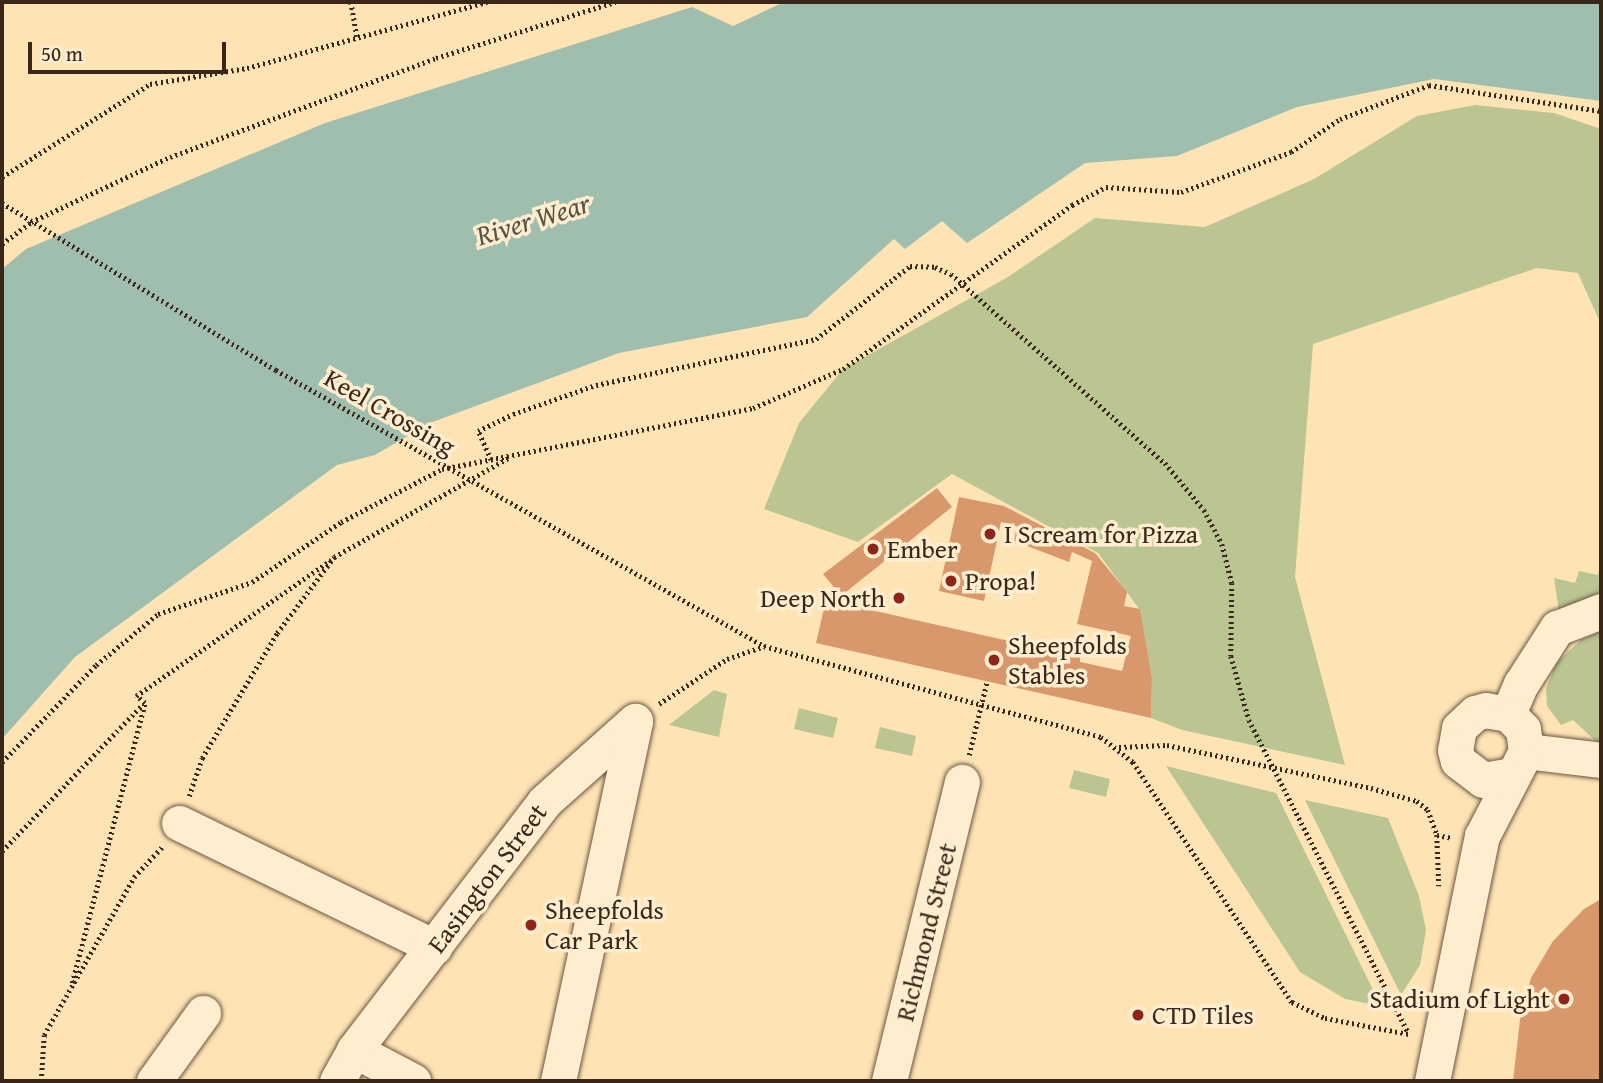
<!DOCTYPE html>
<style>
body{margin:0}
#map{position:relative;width:1603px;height:1083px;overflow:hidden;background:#fee4b5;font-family:"Gentium Book Plus",serif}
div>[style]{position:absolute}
.green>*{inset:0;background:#bac592}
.water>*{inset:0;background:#a0beae}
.building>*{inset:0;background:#d9986b}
.path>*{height:4.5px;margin-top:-2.25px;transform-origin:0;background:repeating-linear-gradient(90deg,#3b271a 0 2px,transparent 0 5.5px)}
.roads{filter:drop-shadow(0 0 2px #6c5641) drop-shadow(0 0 2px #6c5641)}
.minor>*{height:35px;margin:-17.5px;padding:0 17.5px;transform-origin:17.5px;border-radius:17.5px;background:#feedcf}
.path-bridge>*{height:4.5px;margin-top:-2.25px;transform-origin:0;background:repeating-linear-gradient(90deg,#3b271a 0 2px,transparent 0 5.5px)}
.dots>*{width:19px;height:19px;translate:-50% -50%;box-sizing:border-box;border:4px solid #feedcf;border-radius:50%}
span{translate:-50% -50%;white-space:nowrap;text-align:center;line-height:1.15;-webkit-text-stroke:7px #feedcf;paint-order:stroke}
.street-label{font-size:26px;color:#3b271a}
.poi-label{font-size:26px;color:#3b271a}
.left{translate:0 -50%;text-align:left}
.right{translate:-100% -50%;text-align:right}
.water-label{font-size:28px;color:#595446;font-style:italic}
.frame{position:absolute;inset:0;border:4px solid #3b271a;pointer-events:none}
.scale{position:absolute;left:28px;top:42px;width:198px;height:32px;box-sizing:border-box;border:4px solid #3b271a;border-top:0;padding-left:9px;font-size:21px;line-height:24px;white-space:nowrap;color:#3b271a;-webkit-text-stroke:5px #feedcf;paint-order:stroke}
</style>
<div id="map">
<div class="green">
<i style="clip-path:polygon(1475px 105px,1554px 113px,1601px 129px,1601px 317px,1599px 320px,1578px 273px,1537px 268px,1313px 344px,1295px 577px,1345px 765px,1182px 730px,1151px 718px,1152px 678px,1140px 610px,1098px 553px,952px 474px,858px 542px,764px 509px,799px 423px,843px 369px,1008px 277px,1095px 218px,1205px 227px,1314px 179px,1417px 116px)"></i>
<i style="clip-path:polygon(1601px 562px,1601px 598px,1560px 618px,1554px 578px,1575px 583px,1579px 571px,1598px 575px)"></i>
<i style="clip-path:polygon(1601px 631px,1601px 746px,1573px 720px,1561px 725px,1547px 706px,1546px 689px,1556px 663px,1581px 640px)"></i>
<i style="clip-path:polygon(714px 690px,727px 694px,719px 737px,669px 725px)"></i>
<i style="clip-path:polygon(799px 708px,838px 718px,833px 738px,794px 729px)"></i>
<i style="clip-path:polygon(880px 727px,916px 736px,912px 756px,875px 748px)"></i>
<i style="clip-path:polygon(1166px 766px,1276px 793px,1381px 1006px,1345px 999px,1300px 972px)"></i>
<i style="clip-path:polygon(1074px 770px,1110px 779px,1106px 797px,1069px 788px)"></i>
<i style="clip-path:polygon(1305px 800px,1388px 818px,1419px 896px,1426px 930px,1420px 965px,1401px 995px)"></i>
</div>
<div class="water">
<i style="clip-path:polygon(784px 2px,1601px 2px,1601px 101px,1434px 79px,1297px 107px,1177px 156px,1085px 163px,967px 243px,942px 221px,905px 249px,894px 239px,807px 317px,619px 353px,430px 423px,375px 455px,337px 465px,75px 657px,2px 739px,2px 269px,26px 249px,325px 123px,692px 7px,733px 26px)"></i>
</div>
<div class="building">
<i style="clip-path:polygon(937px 488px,952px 507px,841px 596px,823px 574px)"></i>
<i style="clip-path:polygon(959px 497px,1004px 506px,1095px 553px,1127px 592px,1124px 606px,1140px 609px,1152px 678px,1151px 718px,816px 643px,826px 600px,1080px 657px,1080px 662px,1122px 671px,1131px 636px,1077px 624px,1092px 561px,1072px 552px,1069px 562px,1014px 541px,1017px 526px,1001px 522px,984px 601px,939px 591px)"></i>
<i style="clip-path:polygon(1601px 899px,1601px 1081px,1513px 1081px,1520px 1020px,1531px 978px,1553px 941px,1584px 909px)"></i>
</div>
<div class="path">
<i style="left:351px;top:2px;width:35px;rotate:80deg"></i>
<i style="left:2px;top:177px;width:175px;rotate:-32.1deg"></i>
<i style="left:150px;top:84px;width:98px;rotate:-9.4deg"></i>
<i style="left:247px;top:68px;width:249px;rotate:-15.4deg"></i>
<i style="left:2px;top:244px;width:36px;rotate:-37deg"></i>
<i style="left:31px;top:222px;width:153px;rotate:-25.1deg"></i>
<i style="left:170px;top:157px;width:284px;rotate:-20.4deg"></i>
<i style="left:436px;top:58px;width:188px;rotate:-17.4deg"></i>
<i style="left:491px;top:460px;width:32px;rotate:-114deg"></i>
<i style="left:478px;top:431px;width:39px;rotate:-26deg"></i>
<i style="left:513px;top:414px;width:88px;rotate:-19.3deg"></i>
<i style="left:596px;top:385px;width:225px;rotate:-11.8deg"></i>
<i style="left:816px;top:339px;width:119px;rotate:-37.8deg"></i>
<i style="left:910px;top:266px;width:25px;rotate:2deg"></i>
<i style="left:935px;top:267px;width:17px;rotate:24deg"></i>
<i style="left:951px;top:274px;width:286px;rotate:41.5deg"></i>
<i style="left:1165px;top:463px;width:61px;rotate:50.3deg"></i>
<i style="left:1204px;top:510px;width:38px;rotate:62deg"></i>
<i style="left:1222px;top:544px;width:40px;rotate:75.6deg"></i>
<i style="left:1232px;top:583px;width:73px;rotate:90.8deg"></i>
<i style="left:1231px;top:656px;width:66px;rotate:74.3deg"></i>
<i style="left:1249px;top:720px;width:352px;rotate:63deg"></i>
<i style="left:659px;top:704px;width:82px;rotate:-33.5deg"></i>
<i style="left:727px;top:659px;width:39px;rotate:-19deg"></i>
<i style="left:764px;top:646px;width:349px;rotate:15.1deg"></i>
<i style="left:1101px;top:737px;width:41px;rotate:38deg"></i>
<i style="left:1133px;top:762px;width:288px;rotate:56.5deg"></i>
<i style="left:1292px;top:1002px;width:37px;rotate:26deg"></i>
<i style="left:1325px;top:1018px;width:86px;rotate:10.8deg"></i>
<i style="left:1119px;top:747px;width:48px;rotate:-2.4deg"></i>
<i style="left:969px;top:755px;width:76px;rotate:-76.3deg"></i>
<i style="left:2px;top:762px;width:135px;rotate:-45.9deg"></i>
<i style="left:96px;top:665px;width:80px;rotate:-39.4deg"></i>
<i style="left:158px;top:614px;width:99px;rotate:-18.8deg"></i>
<i style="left:252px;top:582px;width:107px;rotate:-34deg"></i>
<i style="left:341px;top:522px;width:114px;rotate:-27.7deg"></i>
<i style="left:442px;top:469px;width:317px;rotate:-11.1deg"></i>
<i style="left:753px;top:408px;width:98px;rotate:-23.4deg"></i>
<i style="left:843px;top:369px;width:282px;rotate:-35.6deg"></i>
<i style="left:1072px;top:205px;width:38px;rotate:-28deg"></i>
<i style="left:1106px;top:187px;width:75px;rotate:3.8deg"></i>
<i style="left:1181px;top:192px;width:117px;rotate:-20deg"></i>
<i style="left:1291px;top:152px;width:59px;rotate:-34deg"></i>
<i style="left:1340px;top:119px;width:95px;rotate:-20.9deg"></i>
<i style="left:1429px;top:85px;width:174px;rotate:8.6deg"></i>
<i style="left:1371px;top:788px;width:48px;rotate:15.8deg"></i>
<i style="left:1417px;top:801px;width:14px;rotate:39deg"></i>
<i style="left:1428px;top:810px;width:27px;rotate:70deg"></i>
<i style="left:1437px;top:835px;width:15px;rotate:11deg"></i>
<i style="left:189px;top:796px;width:40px;rotate:-71.1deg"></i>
<i style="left:202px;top:758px;width:146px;rotate:-59deg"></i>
<i style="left:277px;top:633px;width:95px;rotate:-53.1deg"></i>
<i style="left:334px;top:557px;width:200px;rotate:-29.6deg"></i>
<i style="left:1437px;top:835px;width:51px;rotate:87.8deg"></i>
<i style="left:2px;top:851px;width:202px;rotate:-46.2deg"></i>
<i style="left:72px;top:983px;width:289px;rotate:-75.4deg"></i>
<i style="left:145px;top:703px;width:11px;rotate:-142deg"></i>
<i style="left:136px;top:696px;width:238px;rotate:-34.9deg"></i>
<i style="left:41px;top:1081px;width:46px;rotate:-86.3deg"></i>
<i style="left:44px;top:1035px;width:182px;rotate:-60.3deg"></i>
<i style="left:134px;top:877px;width:41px;rotate:-47deg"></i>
</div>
<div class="roads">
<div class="minor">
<i style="left:1508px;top:714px;width:33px;rotate:-67deg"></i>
<i style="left:1521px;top:684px;width:67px;rotate:-57.3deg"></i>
<i style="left:1557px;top:628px;width:47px;rotate:-21.1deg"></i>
<i style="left:1526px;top:751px;width:76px;rotate:6.8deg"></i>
<i style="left:179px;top:823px;width:284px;rotate:25.9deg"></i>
<i style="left:354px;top:1050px;width:67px;rotate:27.7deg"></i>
<i style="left:154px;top:1081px;width:84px;rotate:-54.2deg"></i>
<i style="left:337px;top:1081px;width:35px;rotate:-61deg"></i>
<i style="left:354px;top:1050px;width:312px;rotate:-52.5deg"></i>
<i style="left:544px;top:802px;width:122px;rotate:-41.7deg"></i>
<i style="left:558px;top:1081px;width:368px;rotate:-77.9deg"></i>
<i style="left:889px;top:1081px;width:308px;rotate:-76.3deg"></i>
<i style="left:1432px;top:1081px;width:250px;rotate:-78.5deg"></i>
<i style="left:1482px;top:836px;width:96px;rotate:-62.6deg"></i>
<i style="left:1526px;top:751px;width:22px;rotate:-98deg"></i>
<i style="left:1523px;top:729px;width:21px;rotate:-135deg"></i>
<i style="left:1508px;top:714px;width:22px;rotate:-170deg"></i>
<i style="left:1486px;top:710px;width:11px;rotate:165deg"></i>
<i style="left:1475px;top:713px;width:22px;rotate:137deg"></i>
<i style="left:1459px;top:728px;width:22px;rotate:100deg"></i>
<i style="left:1455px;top:750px;width:11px;rotate:75deg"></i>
<i style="left:1458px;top:761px;width:31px;rotate:37deg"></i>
<i style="left:1483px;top:780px;width:28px;rotate:-10deg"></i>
</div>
</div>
<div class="path-bridge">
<i style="left:2px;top:203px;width:321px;rotate:31.4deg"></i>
<i style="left:276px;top:370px;width:561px;rotate:29.49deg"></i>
<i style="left:1167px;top:745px;width:208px;rotate:11.9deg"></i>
</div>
<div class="dots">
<i style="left:990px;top:534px;background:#8f2418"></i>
<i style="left:873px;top:549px;background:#8f2418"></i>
<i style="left:951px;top:581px;background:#8f2418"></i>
<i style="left:899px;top:598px;background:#8f2418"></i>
<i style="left:994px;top:660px;background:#8f2418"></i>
<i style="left:531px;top:925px;background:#8f2418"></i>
<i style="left:1564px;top:999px;background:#8f2418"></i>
<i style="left:1138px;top:1015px;background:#8f2418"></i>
</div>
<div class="street-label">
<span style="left:390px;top:412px;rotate:30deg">Keel Crossing</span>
<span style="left:487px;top:878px;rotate:-53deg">Easington Street</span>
<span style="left:926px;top:932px;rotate:-76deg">Richmond Street</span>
</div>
<div class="poi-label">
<span class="left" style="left:1004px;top:534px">I Scream for Pizza</span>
<span class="left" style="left:887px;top:549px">Ember</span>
<span class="left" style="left:965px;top:581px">Propa!</span>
<span class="right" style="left:885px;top:598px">Deep North</span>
<span class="left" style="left:1008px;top:660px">Sheepfolds<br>Stables</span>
<span class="left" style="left:545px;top:925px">Sheepfolds<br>Car Park</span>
<span class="right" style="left:1550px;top:999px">Stadium of Light</span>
<span class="left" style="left:1152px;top:1015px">CTD Tiles</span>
</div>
<div class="water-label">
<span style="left:533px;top:219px;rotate:-17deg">River Wear</span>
</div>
<div class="frame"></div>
<div class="scale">50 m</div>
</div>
